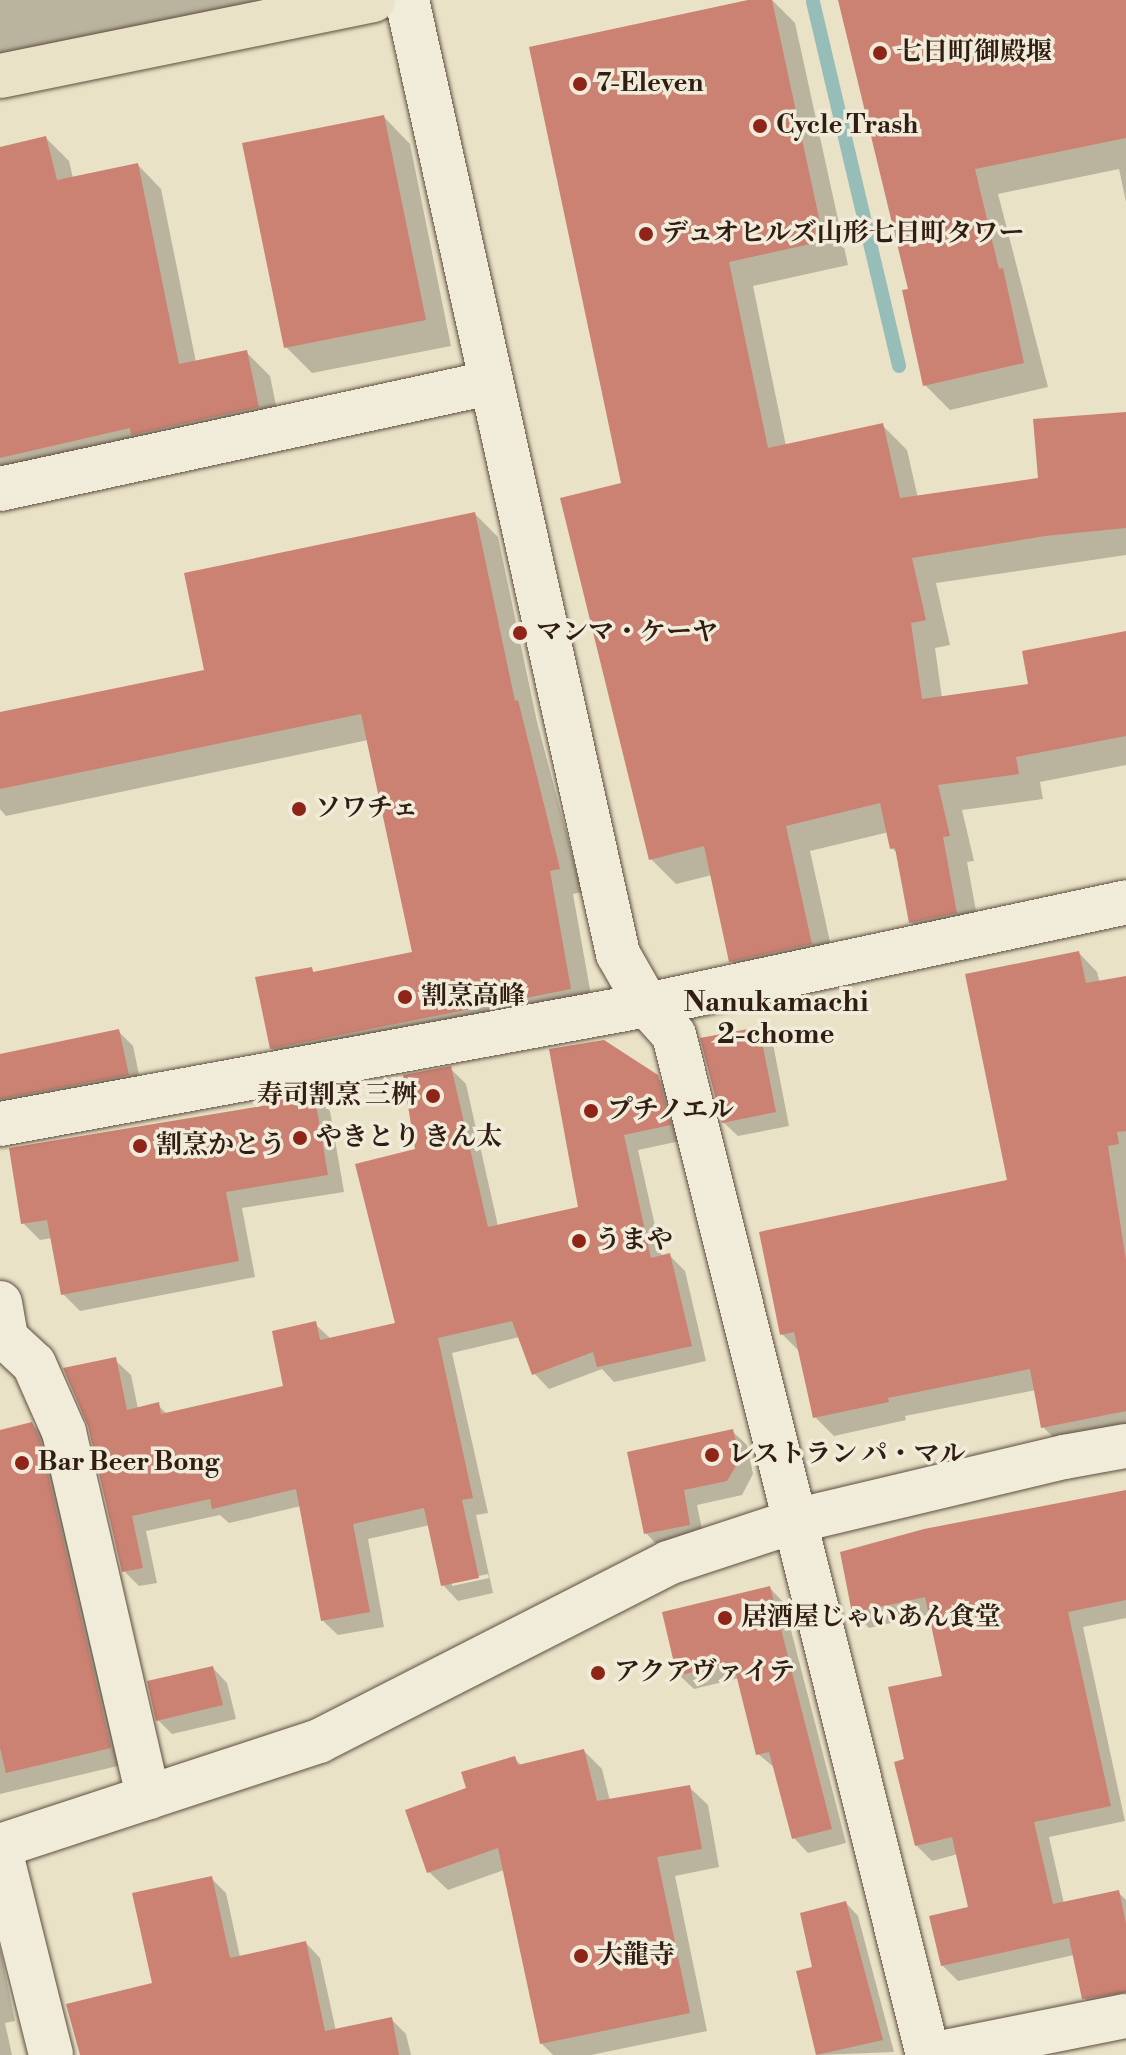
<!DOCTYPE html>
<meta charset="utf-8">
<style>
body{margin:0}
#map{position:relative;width:1126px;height:2055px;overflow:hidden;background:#e9e2c6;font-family:"Libre Bodoni","Noto Serif JP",serif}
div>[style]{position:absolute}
.shadow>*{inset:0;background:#0003}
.stream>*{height:14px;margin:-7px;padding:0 7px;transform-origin:7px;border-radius:7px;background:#97bdb9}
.building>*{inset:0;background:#cb8273}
.roads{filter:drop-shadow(0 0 2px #5f4e40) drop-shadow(0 0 2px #5f4e40)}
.minor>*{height:44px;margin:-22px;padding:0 22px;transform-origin:22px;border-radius:22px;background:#f1ecda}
.highway>*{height:44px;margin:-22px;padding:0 22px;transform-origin:22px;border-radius:22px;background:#e9e2c6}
.dots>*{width:22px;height:22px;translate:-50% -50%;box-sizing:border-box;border:4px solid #f1ecda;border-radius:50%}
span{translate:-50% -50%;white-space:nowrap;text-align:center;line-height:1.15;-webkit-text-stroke:7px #f1ecda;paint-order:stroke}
.poi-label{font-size:26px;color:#311d13;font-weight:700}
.left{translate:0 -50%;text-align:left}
.right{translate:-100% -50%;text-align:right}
.neighbourhood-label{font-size:28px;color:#311d13;font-weight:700}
</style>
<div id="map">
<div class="shadow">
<i style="clip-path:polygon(0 0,318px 0,0 61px)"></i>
<i style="clip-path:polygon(758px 0,772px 0,795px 23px,848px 265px,753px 286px,786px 446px,882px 425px,907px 450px,918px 498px,1041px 480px,1126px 414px,1126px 555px,936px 583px,950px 645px,935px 648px,942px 698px,1030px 686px,1126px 633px,1126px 765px,1040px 782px,1043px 799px,962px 810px,974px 861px,967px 862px,981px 938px,936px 947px,911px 922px,898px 854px,892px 848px,889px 832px,810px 851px,836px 969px,756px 986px,731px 961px,712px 875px,676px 884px,651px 859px,624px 484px)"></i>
<i style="clip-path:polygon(840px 0,1126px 0,1126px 202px,1119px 169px,998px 194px,1048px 387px,950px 410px,925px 385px,910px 290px)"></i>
<i style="clip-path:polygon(384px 117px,410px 144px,451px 346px,312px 373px,286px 347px)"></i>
<i style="clip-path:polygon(46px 138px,69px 161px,73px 178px,138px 165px,161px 189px,196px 362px,246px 352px,270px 376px,281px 430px,0 486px,0 148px)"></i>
<i style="clip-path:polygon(475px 514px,498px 537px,537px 722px,582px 892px,573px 894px,594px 1012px,295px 1072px,271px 1048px,311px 969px,315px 973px,414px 954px,368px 740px,6px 816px,0 809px,0 714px,207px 671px)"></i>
<i style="clip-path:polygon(1079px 953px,1097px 972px,1100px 983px,1126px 978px,1126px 1433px,1062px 1446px,1043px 1427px,1036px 1390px,905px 1416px,906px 1420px,834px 1436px,815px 1417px,801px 1353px,782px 1334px,1010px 1182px)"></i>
<i style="clip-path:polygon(758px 1029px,773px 1044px,789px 1126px,738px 1136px,723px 1122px)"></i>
<i style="clip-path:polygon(118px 1031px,133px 1046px,142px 1089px,0 1111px,0 1056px)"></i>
<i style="clip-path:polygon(evenodd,451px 1069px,466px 1084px,498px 1226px,580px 1208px,657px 1077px,673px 1093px,685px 1140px,638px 1150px,662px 1257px,669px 1255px,685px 1271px,706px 1361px,614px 1382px,602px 1369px,549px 1389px,534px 1373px,520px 1337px,452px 1353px,488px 1513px,476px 1515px,493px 1593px,458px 1601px,443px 1585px,430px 1525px,368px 1539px,384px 1627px,338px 1635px,322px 1620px,301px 1506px,229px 1523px,220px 1515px,146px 1531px,157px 1583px,139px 1586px,124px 1571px,115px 1360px,131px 1375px,138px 1409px,158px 1405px,168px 1415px,285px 1387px,315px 1324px,331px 1339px,398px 1325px,417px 1151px,451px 1069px,488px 1574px,489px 1578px,452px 1586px,452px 1582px,488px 1574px)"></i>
<i style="clip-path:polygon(313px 1094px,330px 1111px,344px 1192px,242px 1208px,255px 1277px,80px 1311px,63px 1294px,52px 1238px,40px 1240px,23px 1223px,271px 1107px)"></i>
<i style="clip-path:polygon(32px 1424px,48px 1440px,126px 1764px,0 1794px,0 1431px)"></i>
<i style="clip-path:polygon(732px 1431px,747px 1445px,753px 1474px,742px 1495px,697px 1505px,704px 1539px,660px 1548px,646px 1533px)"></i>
<i style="clip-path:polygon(1126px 1492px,1126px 1618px,1083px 1627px,1125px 1821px,1049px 1837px,1064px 1904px,1118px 1892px,1126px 1900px,1126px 2009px,1099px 2014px,1084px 1998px,1074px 1955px,958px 1981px,942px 1965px,970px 1909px,958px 1854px,932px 1861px,916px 1845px,907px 1761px,944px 1677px,931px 1614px,869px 1628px,854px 1612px)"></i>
<i style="clip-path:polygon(770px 1588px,784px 1603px,846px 1843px,808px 1853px,794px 1838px,775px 1768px,758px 1754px,739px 1678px,694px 1689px,679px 1675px)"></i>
<i style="clip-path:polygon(213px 1668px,227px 1683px,236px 1719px,172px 1734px,158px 1720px)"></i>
<i style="clip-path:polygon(584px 1751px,602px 1769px,610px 1801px,689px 1787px,708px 1805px,719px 1867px,675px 1876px,707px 2031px,591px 2055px,553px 2055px,541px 2043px,504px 1870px,448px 1890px,429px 1872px,469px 1790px,514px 1758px,522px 1766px)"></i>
<i style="clip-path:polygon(211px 1878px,226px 1893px,240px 1957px,306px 1943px,320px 1958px,336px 2031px,391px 2019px,406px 2034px,411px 2055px,82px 2055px,154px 1985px)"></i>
<i style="clip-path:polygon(846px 1903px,858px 1916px,894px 2052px,818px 2055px,798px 1972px,815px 1968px)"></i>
<i style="clip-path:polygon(0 1948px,15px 2021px,5px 2023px,12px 2055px,0 2055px)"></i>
</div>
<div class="stream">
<i style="left:813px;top:2px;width:374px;rotate:76.7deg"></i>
</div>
<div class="building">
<i style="clip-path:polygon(748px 0,772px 0,824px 241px,729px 262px,768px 448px,883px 423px,900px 498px,1038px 478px,1033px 419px,1126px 412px,1126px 528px,1045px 536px,912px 558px,926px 620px,911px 623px,922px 699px,1028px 684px,1022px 651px,1126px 631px,1126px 736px,1016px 757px,1019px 774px,938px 785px,950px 836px,943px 837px,957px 913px,909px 923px,895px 848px,890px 849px,880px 803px,786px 826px,812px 944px,729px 962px,704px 846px,649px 860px,560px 498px,621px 483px,529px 47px)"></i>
<i style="clip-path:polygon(838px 0,1126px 0,1126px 138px,975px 169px,999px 269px,1003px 268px,1024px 363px,923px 386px,902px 290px,908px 289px)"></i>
<i style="clip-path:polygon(384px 115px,426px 320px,284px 348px,242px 143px)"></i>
<i style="clip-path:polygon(46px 136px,57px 180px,138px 163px,179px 364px,247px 350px,259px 407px,131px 435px,130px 428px,0 458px,0 147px)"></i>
<i style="clip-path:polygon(475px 512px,515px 701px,518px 700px,560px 869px,550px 871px,571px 989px,270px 1049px,255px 977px,312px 967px,313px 972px,412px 952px,361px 714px,0 789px,0 712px,204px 670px,184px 573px)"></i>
<i style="clip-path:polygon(1079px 951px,1086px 983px,1126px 976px,1126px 1131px,1117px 1132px,1119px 1144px,1108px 1146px,1126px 1260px,1126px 1411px,1041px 1428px,1030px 1369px,888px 1398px,889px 1402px,813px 1418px,794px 1332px,780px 1335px,759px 1232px,1007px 1180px,965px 974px)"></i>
<i style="clip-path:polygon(759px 1027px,776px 1112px,722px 1123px,700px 1038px)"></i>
<i style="clip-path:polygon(119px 1029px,129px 1075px,0 1099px,0 1054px)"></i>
<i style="clip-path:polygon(604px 1040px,658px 1075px,671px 1125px,624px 1135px,651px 1258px,670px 1253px,692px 1346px,597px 1367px,593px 1352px,532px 1375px,512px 1321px,438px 1338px,473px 1498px,462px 1500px,479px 1578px,441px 1586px,424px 1508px,353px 1524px,370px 1612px,321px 1621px,296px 1489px,212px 1509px,210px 1499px,132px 1516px,143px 1568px,122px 1572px,88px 1426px,63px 1368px,116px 1357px,127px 1410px,159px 1402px,161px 1414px,283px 1386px,272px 1331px,316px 1321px,320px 1340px,395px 1323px,355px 1164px,415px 1149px,403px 1075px,451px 1066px,488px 1227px,578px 1207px,549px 1049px)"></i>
<i style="clip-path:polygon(314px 1092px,328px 1175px,226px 1192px,239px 1261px,61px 1295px,47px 1220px,21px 1224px,9px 1148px,268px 1105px,268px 1101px)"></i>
<i style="clip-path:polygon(32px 1422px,40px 1440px,111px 1748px,6px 1773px,0 1748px,0 1430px)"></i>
<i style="clip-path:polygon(733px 1429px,740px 1459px,727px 1481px,684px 1490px,690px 1525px,644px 1534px,627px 1452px)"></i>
<i style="clip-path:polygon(1126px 1490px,1126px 1600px,1068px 1612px,1111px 1806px,1034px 1822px,1053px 1904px,1119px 1890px,1126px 1924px,1126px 1992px,1082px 1999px,1069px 1938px,941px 1966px,929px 1916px,968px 1907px,952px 1837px,915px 1846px,894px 1762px,904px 1759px,888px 1687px,942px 1676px,925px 1597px,852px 1613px,840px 1552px,924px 1529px)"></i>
<i style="clip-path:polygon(770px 1586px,832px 1829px,792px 1839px,769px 1752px,756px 1755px,733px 1662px,677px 1676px,662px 1612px)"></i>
<i style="clip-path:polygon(213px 1666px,223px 1705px,156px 1721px,147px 1681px)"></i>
<i style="clip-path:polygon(584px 1749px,597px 1801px,690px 1785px,702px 1849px,657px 1857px,690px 2013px,540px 2044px,498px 1848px,427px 1873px,405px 1810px,466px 1788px,461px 1772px,515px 1756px,518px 1765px)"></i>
<i style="clip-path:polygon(212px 1876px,230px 1958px,306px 1941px,325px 2031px,392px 2017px,399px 2055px,80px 2055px,66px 2004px,152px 1983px,132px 1893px)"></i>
<i style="clip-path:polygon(846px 1901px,883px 2040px,816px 2055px,796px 1971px,812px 1967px,800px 1913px)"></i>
</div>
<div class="roads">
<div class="minor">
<i style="left:407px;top:0;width:977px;rotate:77.53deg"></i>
<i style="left:618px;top:954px;width:59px;rotate:60.4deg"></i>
<i style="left:647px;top:1005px;width:40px;rotate:48deg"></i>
<i style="left:674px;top:1035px;width:1051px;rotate:76.02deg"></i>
<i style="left:0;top:489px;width:500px;rotate:-12.23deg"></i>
<i style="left:0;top:1124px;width:658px;rotate:-10.42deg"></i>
<i style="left:647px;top:1005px;width:490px;rotate:-12.1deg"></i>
<i style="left:0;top:1303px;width:36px;rotate:80deg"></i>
<i style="left:6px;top:1338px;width:38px;rotate:43deg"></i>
<i style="left:34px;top:1364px;width:74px;rotate:66.2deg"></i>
<i style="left:64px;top:1432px;width:375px;rotate:77deg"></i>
<i style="left:0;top:1846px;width:336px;rotate:-18.2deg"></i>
<i style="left:319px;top:1741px;width:392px;rotate:-27deg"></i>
<i style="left:668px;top:1563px;width:134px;rotate:-18.3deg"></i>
<i style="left:795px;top:1521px;width:277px;rotate:-13.4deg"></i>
<i style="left:1064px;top:1457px;width:63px;rotate:-10.1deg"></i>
<i style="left:0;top:1850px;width:211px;rotate:76deg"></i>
<i style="left:930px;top:2055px;width:200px;rotate:-11.3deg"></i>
</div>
<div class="highway">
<i style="left:0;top:76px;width:381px;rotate:-11.5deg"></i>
</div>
</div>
<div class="dots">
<i style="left:880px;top:53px;background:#8f2418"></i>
<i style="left:580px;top:84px;background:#8f2418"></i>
<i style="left:760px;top:126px;background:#8f2418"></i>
<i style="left:646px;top:234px;background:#8f2418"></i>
<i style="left:520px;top:633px;background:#8f2418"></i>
<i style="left:299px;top:809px;background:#8f2418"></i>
<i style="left:405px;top:997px;background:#8f2418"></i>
<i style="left:433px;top:1096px;background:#8f2418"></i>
<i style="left:591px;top:1111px;background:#8f2418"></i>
<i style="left:300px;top:1138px;background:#8f2418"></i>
<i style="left:140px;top:1146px;background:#8f2418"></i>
<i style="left:579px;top:1241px;background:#8f2418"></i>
<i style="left:712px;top:1455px;background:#8f2418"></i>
<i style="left:22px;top:1463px;background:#8f2418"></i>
<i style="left:725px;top:1618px;background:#8f2418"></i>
<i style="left:598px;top:1673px;background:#8f2418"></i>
<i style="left:581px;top:1956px;background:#8f2418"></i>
</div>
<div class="poi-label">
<span class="left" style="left:896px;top:53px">七日町御殿堰</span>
<span class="left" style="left:596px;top:84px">7-Eleven</span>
<span class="left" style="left:776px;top:126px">Cycle Trash</span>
<span class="left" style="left:662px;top:234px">デュオヒルズ山形七日町タワー</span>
<span class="left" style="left:536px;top:633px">マンマ・ケーヤ</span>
<span class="left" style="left:315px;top:809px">ソワチェ</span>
<span class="left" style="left:421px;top:997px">割烹高峰</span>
<span class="right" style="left:417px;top:1096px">寿司割烹 三桝</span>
<span class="left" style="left:607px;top:1111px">プチノエル</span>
<span class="left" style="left:316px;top:1138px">やきとり きん太</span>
<span class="left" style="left:156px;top:1146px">割烹かとう</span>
<span class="left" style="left:595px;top:1241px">うまや</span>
<span class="left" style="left:728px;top:1455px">レストラン パ・マル</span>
<span class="left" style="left:38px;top:1463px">Bar Beer Bong</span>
<span class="left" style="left:741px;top:1618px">居酒屋じゃいあん食堂</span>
<span class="left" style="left:614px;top:1673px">アクアヴァイテ</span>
<span class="left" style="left:597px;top:1956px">大龍寺</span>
</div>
<div class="neighbourhood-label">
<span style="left:776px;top:1019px">Nanukamachi<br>2-chome</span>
</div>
</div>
